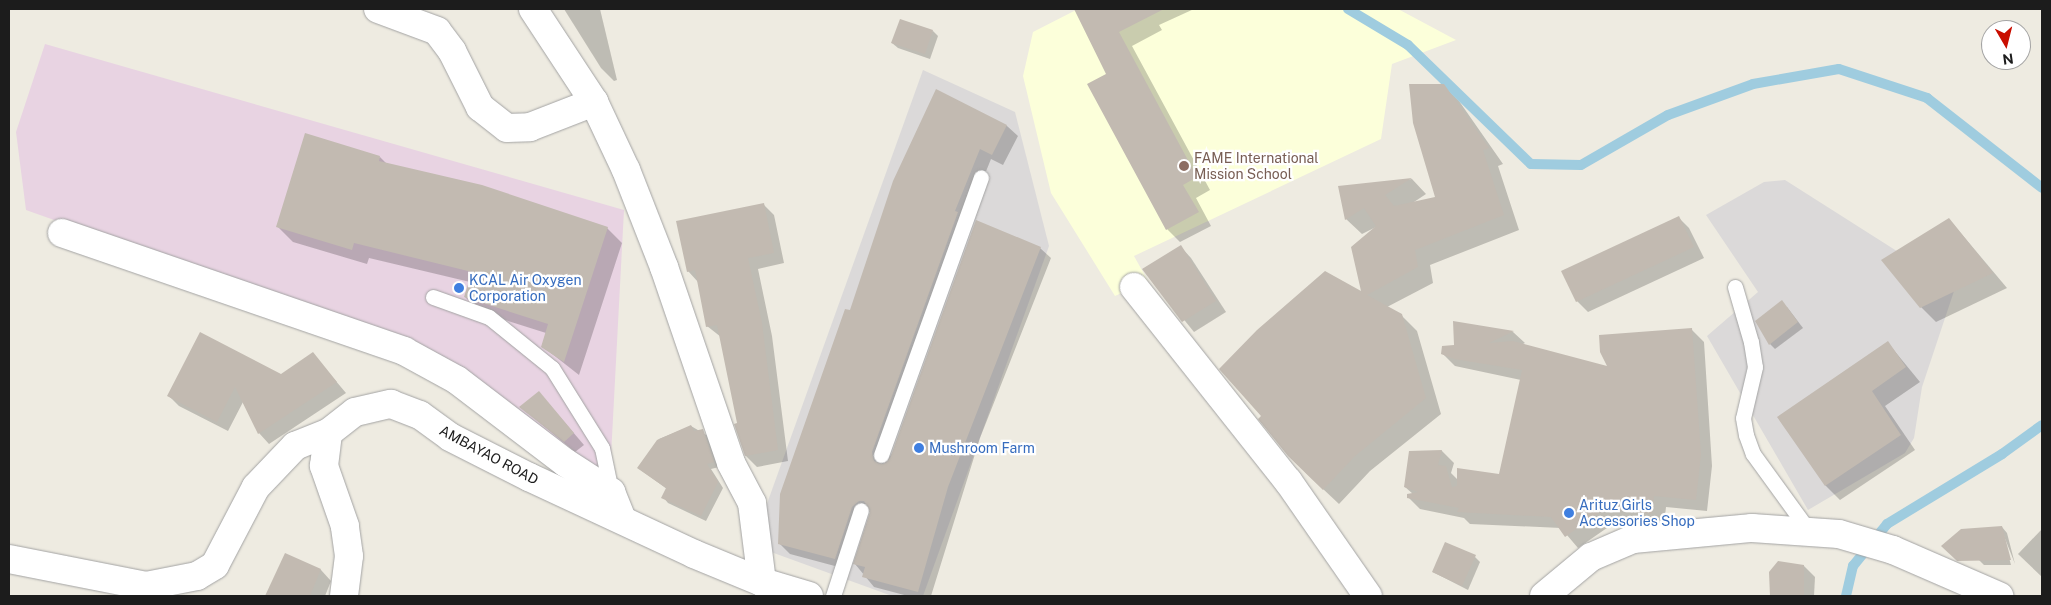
<!DOCTYPE html>
<style>
body{margin:0}
#map{position:relative;width:2051px;height:605px;overflow:hidden;background:#eeebe1;font-family:"Public Sans",sans-serif}
div>[style]{position:absolute}
.residential>*{inset:0;background:#dbd9d9}
.industrial>*{inset:0;background:#e8d3e2}
.education>*{inset:0;background:#fcffda}
.shadow>*{inset:0;background:#0003}
.stream>*{height:10px;margin:-5px;padding:0 5px;transform-origin:5px;border-radius:5px;background:#9fccdf}
.building>*{inset:0;background:#c2bab1}
.roads{filter:drop-shadow(0 0 1px #a3a3a3) drop-shadow(0 0 1px #a3a3a3)}
.lane>*{height:15px;margin:-7.5px;padding:0 7.5px;transform-origin:7.5px;border-radius:7.5px;background:#fff}
.street>*{height:28px;margin:-14px;padding:0 14px;transform-origin:14px;border-radius:14px;background:#fff}
.dots>*{width:14px;height:14px;translate:-50% -50%;box-sizing:border-box;border:2px solid #fff;border-radius:50%}
span{translate:-50% -50%;white-space:nowrap;text-align:center;line-height:1.15;-webkit-text-stroke:4.5px #fff;paint-order:stroke}
.education-label{font-size:14px;color:#785e54}
.left{translate:0 -50%;text-align:left}
.shop-label{font-size:14px;color:#366cbe}
.street-label{font-size:14px;color:#1c1c1c}
.frame{position:absolute;inset:0;border:10px solid #1c1c1c;pointer-events:none}
.north{position:absolute;left:1981px;top:20px;width:50px;height:50px;box-sizing:border-box;background:#fff;border:1px solid #a4a4a4;border-radius:50%;rotate:172deg;font-size:14px;font-weight:700;line-height:20px;text-align:center;color:#1c1c1c}
.north::after{content:'';display:block;margin:auto;width:18px;height:22px;background:#c90e00;clip-path:polygon(50% 0,100% 100%,50% 72%,0 100%)}
</style>
<div id="map">
<div class="residential">
<i style="clip-path:polygon(923px 70px,1015px 112px,1049px 246px,923px 596px,892px 596px,771px 552px,764px 512px)"></i>
<i style="clip-path:polygon(1785px 180px,1955px 288px,1922px 387px,1914px 438px,1905px 453px,1808px 510px,1707px 336px,1758px 292px,1706px 215px,1764px 182px)"></i>
</div>
<div class="industrial">
<i style="clip-path:polygon(45px 44px,624px 210px,609px 494px,434px 355px,26px 210px,16px 132px)"></i>
</div>
<div class="education">
<i style="clip-path:polygon(1078px 9px,1398px 9px,1456px 40px,1392px 64px,1381px 139px,1134px 256px,1148px 281px,1115px 296px,1051px 193px,1023px 76px,1033px 32px)"></i>
</div>
<div class="shadow">
<i style="clip-path:polygon(564px 9px,600px 9px,617px 80px,614px 81px,601px 68px)"></i>
<i style="clip-path:polygon(1088px 9px,1194px 9px,1159px 25px,1162px 30px,1132px 46px,1210px 190px,1196px 198px,1211px 226px,1180px 242px,1167px 229px,1108px 74px,1078px 14px)"></i>
<i style="clip-path:polygon(933px 31px,938px 36px,930px 59px,898px 48px,892px 43px)"></i>
<i style="clip-path:polygon(1443px 85px,1459px 101px,1503px 164px,1498px 166px,1519px 230px,1430px 265px,1433px 283px,1387px 307px,1401px 315px,1417px 331px,1441px 414px,1370px 471px,1339px 504px,1305px 472px,1262px 416px,1363px 294px,1378px 226px,1362px 234px,1346px 219px,1339px 187px,1412px 179px,1426px 194px,1411px 204px,1437px 198px)"></i>
<i style="clip-path:polygon(937px 91px,1007px 126px,1018px 136px,1003px 165px,991px 159px,966px 221px,968px 224px,883px 466px,1040px 248px,1051px 258px,980px 438px,931px 596px,908px 596px,874px 587px,855px 564px,872px 509px,863px 518px,846px 569px,790px 554px,779px 543px,851px 312px)"></i>
<i style="clip-path:polygon(380px 157px,387px 164px,607px 228px,622px 243px,579px 375px,542px 346px,546px 333px,480px 312px,465px 297px,470px 282px,369px 258px,367px 264px,293px 242px,278px 227px)"></i>
<i style="clip-path:polygon(763px 204px,774px 215px,784px 263px,758px 269px,772px 336px,788px 461px,757px 467px,746px 456px,721px 337px,707px 326px,698px 282px,688px 271px)"></i>
<i style="clip-path:polygon(1679px 218px,1689px 228px,1704px 258px,1588px 312px,1577px 301px,1563px 272px)"></i>
<i style="clip-path:polygon(1949px 219px,2007px 288px,1936px 322px,1921px 307px)"></i>
<i style="clip-path:polygon(1181px 247px,1191px 258px,1226px 312px,1194px 332px,1143px 269px)"></i>
<i style="clip-path:polygon(1787px 307px,1803px 328px,1775px 349px,1770px 344px)"></i>
<i style="clip-path:polygon(1454px 322px,1513px 332px,1525px 343px,1521px 345px,1609px 368px,1692px 330px,1704px 342px,1712px 466px,1707px 511px,1666px 507px,1664px 525px,1617px 521px,1578px 548px,1561px 528px,1470px 524px,1464px 518px,1420px 509px,1408px 497px,1413px 494px,1405px 487px,1410px 452px,1442px 451px,1454px 463px,1451px 473px,1458px 480px,1500px 475px,1521px 380px,1455px 366px,1443px 354px,1455px 347px)"></i>
<i style="clip-path:polygon(1888px 343px,1920px 382px,1885px 406px,1915px 450px,1840px 500px,1826px 486px,1779px 418px)"></i>
<i style="clip-path:polygon(313px 354px,346px 393px,269px 444px,259px 433px,243px 402px,228px 431px,179px 406px,169px 396px,281px 375px)"></i>
<i style="clip-path:polygon(549px 404px,584px 445px,575px 452px,521px 407px)"></i>
<i style="clip-path:polygon(691px 426px,708px 436px,719px 467px,711px 469px,723px 488px,706px 521px,668px 503px,663px 497px,667px 489px,638px 468px,659px 439px)"></i>
<i style="clip-path:polygon(2002px 527px,2007px 533px,2015px 564px,2002px 531px,2011px 565px,1984px 565px,1979px 560px)"></i>
<i style="clip-path:polygon(2042px 529px,2042px 577px,2018px 554px)"></i>
<i style="clip-path:polygon(285px 555px,321px 570px,331px 581px,325px 596px,267px 596px)"></i>
<i style="clip-path:polygon(1475px 557px,1480px 562px,1468px 590px,1433px 572px)"></i>
<i style="clip-path:polygon(1804px 566px,1815px 577px,1814px 596px,1772px 596px,1770px 573px)"></i>
</div>
<div class="stream">
<i style="left:1348px;top:9px;width:70px;rotate:31deg"></i>
<i style="left:1408px;top:45px;width:171px;rotate:44.1deg"></i>
<i style="left:1531px;top:164px;width:50px;rotate:1.1deg"></i>
<i style="left:1581px;top:165px;width:100px;rotate:-29.9deg"></i>
<i style="left:1668px;top:115px;width:90px;rotate:-20deg"></i>
<i style="left:1753px;top:84px;width:87px;rotate:-9.9deg"></i>
<i style="left:1839px;top:69px;width:93px;rotate:18.2deg"></i>
<i style="left:1927px;top:98px;width:146px;rotate:38deg"></i>
<i style="left:1846px;top:596px;width:31px;rotate:-77deg"></i>
<i style="left:1853px;top:566px;width:54px;rotate:-51deg"></i>
<i style="left:1887px;top:524px;width:135px;rotate:-31.3deg"></i>
<i style="left:2002px;top:454px;width:49px;rotate:-35.9deg"></i>
</div>
<div class="building">
<i style="clip-path:polygon(1074px 9px,1164px 9px,1119px 32px,1197px 177px,1183px 185px,1199px 212px,1166px 230px,1087px 84px,1106px 74px)"></i>
<i style="clip-path:polygon(900px 19px,933px 30px,925px 54px,891px 43px)"></i>
<i style="clip-path:polygon(1409px 84px,1444px 84px,1489px 148px,1483px 150px,1504px 215px,1415px 250px,1418px 267px,1367px 295px,1402px 314px,1426px 398px,1355px 456px,1323px 490px,1288px 456px,1258px 419px,1261px 416px,1219px 369px,1257px 330px,1325px 271px,1361px 291px,1351px 247px,1376px 226px,1364px 208px,1345px 220px,1338px 186px,1412px 178px,1385px 195px,1394px 206px,1435px 197px,1413px 123px)"></i>
<i style="clip-path:polygon(936px 89px,1007px 125px,992px 155px,980px 149px,955px 211px,958px 212px,872px 452px,874px 461px,883px 464px,890px 458px,976px 220px,1041px 247px,948px 487px,918px 592px,862px 577px,865px 567px,853px 564px,870px 512px,864px 501px,859px 501px,852px 507px,835px 559px,778px 544px,780px 494px,845px 309px,850px 310px,893px 181px)"></i>
<i style="clip-path:polygon(305px 133px,380px 156px,379px 161px,482px 185px,608px 227px,564px 362px,541px 347px,548px 324px,464px 297px,472px 272px,354px 243px,352px 250px,276px 227px)"></i>
<i style="clip-path:polygon(764px 203px,774px 253px,748px 258px,762px 323px,778px 450px,745px 456px,734px 424px,737px 423px,717px 325px,706px 327px,695px 270px,687px 272px,676px 221px)"></i>
<i style="clip-path:polygon(1679px 216px,1694px 247px,1576px 302px,1561px 271px)"></i>
<i style="clip-path:polygon(1949px 218px,1993px 273px,1920px 308px,1881px 260px)"></i>
<i style="clip-path:polygon(1181px 245px,1216px 301px,1182px 322px,1142px 269px)"></i>
<i style="clip-path:polygon(1782px 300px,1798px 322px,1769px 345px,1755px 321px)"></i>
<i style="clip-path:polygon(1453px 321px,1514px 331px,1489px 343px,1513px 341px,1607px 366px,1600px 352px,1599px 335px,1692px 328px,1701px 454px,1696px 500px,1654px 496px,1652px 514px,1605px 509px,1565px 537px,1551px 517px,1457px 512px,1459px 508px,1407px 498px,1407px 494px,1418px 492px,1404px 487px,1409px 451px,1442px 450px,1438px 465px,1446px 466px,1452px 487px,1457px 486px,1457px 468px,1499px 474px,1522px 370px,1454px 359px,1441px 354px,1442px 346px,1454px 345px)"></i>
<i style="clip-path:polygon(200px 332px,281px 374px,313px 352px,337px 382px,258px 434px,235px 387px,217px 422px,167px 396px)"></i>
<i style="clip-path:polygon(1888px 341px,1906px 367px,1872px 391px,1901px 435px,1825px 486px,1777px 417px)"></i>
<i style="clip-path:polygon(539px 391px,574px 433px,564px 442px,519px 407px)"></i>
<i style="clip-path:polygon(691px 425px,694px 431px,703px 429px,714px 462px,707px 464px,718px 482px,701px 516px,661px 498px,666px 488px,637px 468px,657px 440px)"></i>
<i style="clip-path:polygon(2002px 526px,2011px 560px,1957px 561px,1941px 546px,1961px 529px)"></i>
<i style="clip-path:polygon(1445px 542px,1476px 555px,1462px 586px,1432px 572px)"></i>
<i style="clip-path:polygon(285px 553px,321px 569px,310px 596px,265px 596px)"></i>
<i style="clip-path:polygon(1778px 561px,1804px 565px,1804px 596px,1770px 596px,1769px 572px)"></i>
</div>
<div class="roads">
<div class="lane">
<i style="left:1735px;top:287px;width:57px;rotate:73.8deg"></i>
<i style="left:1751px;top:342px;width:25px;rotate:81deg"></i>
<i style="left:1755px;top:367px;width:52px;rotate:103.2deg"></i>
<i style="left:1743px;top:418px;width:17px;rotate:80deg"></i>
<i style="left:1746px;top:435px;width:20px;rotate:70deg"></i>
<i style="left:1753px;top:454px;width:95px;rotate:54deg"></i>
<i style="left:433px;top:297px;width:59px;rotate:19.7deg"></i>
<i style="left:489px;top:317px;width:81px;rotate:39deg"></i>
<i style="left:552px;top:368px;width:94px;rotate:58deg"></i>
<i style="left:602px;top:448px;width:44px;rotate:78.2deg"></i>
<i style="left:881px;top:455px;width:295px;rotate:-70.2deg"></i>
<i style="left:833px;top:596px;width:90px;rotate:-72deg"></i>
</div>
<div class="street">
<i style="left:378px;top:9px;width:63px;rotate:20.4deg"></i>
<i style="left:437px;top:31px;width:25px;rotate:53deg"></i>
<i style="left:452px;top:51px;width:63px;rotate:63.4deg"></i>
<i style="left:480px;top:107px;width:34px;rotate:38deg"></i>
<i style="left:507px;top:128px;width:23px;rotate:-2deg"></i>
<i style="left:530px;top:127px;width:69px;rotate:-21.3deg"></i>
<i style="left:533px;top:9px;width:111px;rotate:56.7deg"></i>
<i style="left:594px;top:102px;width:75px;rotate:64.8deg"></i>
<i style="left:626px;top:170px;width:104px;rotate:68.6deg"></i>
<i style="left:664px;top:267px;width:207px;rotate:71.1deg"></i>
<i style="left:731px;top:463px;width:45px;rotate:62.3deg"></i>
<i style="left:752px;top:503px;width:80px;rotate:82.8deg"></i>
<i style="left:62px;top:233px;width:362px;rotate:19deg"></i>
<i style="left:404px;top:351px;width:60px;rotate:28.7deg"></i>
<i style="left:457px;top:380px;width:137px;rotate:37.3deg"></i>
<i style="left:566px;top:463px;width:54px;rotate:32.8deg"></i>
<i style="left:611px;top:492px;width:29px;rotate:68deg"></i>
<i style="left:1134px;top:287px;width:248px;rotate:51.6deg"></i>
<i style="left:1288px;top:481px;width:140px;rotate:55.2deg"></i>
<i style="left:9px;top:559px;width:140px;rotate:11.1deg"></i>
<i style="left:146px;top:586px;width:52px;rotate:-11.1deg"></i>
<i style="left:197px;top:576px;width:21px;rotate:-31deg"></i>
<i style="left:215px;top:565px;width:88px;rotate:-62.3deg"></i>
<i style="left:256px;top:487px;width:57px;rotate:-46.4deg"></i>
<i style="left:295px;top:446px;width:35px;rotate:-22deg"></i>
<i style="left:344px;top:596px;width:40px;rotate:-82.9deg"></i>
<i style="left:349px;top:556px;width:30px;rotate:-98deg"></i>
<i style="left:345px;top:526px;width:64px;rotate:-109.3deg"></i>
<i style="left:324px;top:466px;width:33px;rotate:-83deg"></i>
<i style="left:328px;top:433px;width:34px;rotate:-38deg"></i>
<i style="left:355px;top:412px;width:37px;rotate:-13deg"></i>
<i style="left:391px;top:404px;width:31px;rotate:21deg"></i>
<i style="left:420px;top:415px;width:37px;rotate:36deg"></i>
<i style="left:450px;top:437px;width:89px;rotate:26.9deg"></i>
<i style="left:529px;top:477px;width:182px;rotate:25deg"></i>
<i style="left:694px;top:554px;width:74px;rotate:22.4deg"></i>
<i style="left:762px;top:582px;width:49px;rotate:16.6deg"></i>
<i style="left:1544px;top:596px;width:61px;rotate:-39.7deg"></i>
<i style="left:1591px;top:557px;width:46px;rotate:-23.2deg"></i>
<i style="left:1633px;top:539px;width:120px;rotate:-5.3deg"></i>
<i style="left:1752px;top:528px;width:87px;rotate:3.9deg"></i>
<i style="left:1839px;top:534px;width:56px;rotate:16.5deg"></i>
<i style="left:1893px;top:550px;width:116px;rotate:23.5deg"></i>
</div>
</div>
<div class="dots">
<i style="left:1184px;top:166px;background:#8d6e63"></i>
<i style="left:459px;top:288px;background:#3f7fe0"></i>
<i style="left:919px;top:448px;background:#3f7fe0"></i>
<i style="left:1569px;top:513px;background:#3f7fe0"></i>
</div>
<div class="education-label">
<span class="left" style="left:1194px;top:166px">FAME International<br>Mission School</span>
</div>
<div class="shop-label">
<span class="left" style="left:469px;top:288px">KCAL Air Oxygen<br>Corporation</span>
<span class="left" style="left:929px;top:448px">Mushroom Farm</span>
<span class="left" style="left:1579px;top:513px">Arituz Girls<br>Accessories Shop</span>
</div>
<div class="street-label">
<span style="left:489px;top:455px;rotate:28deg">AMBAYAO ROAD</span>
</div>
<div class="frame"></div>
<div class="north">N</div>
</div>
